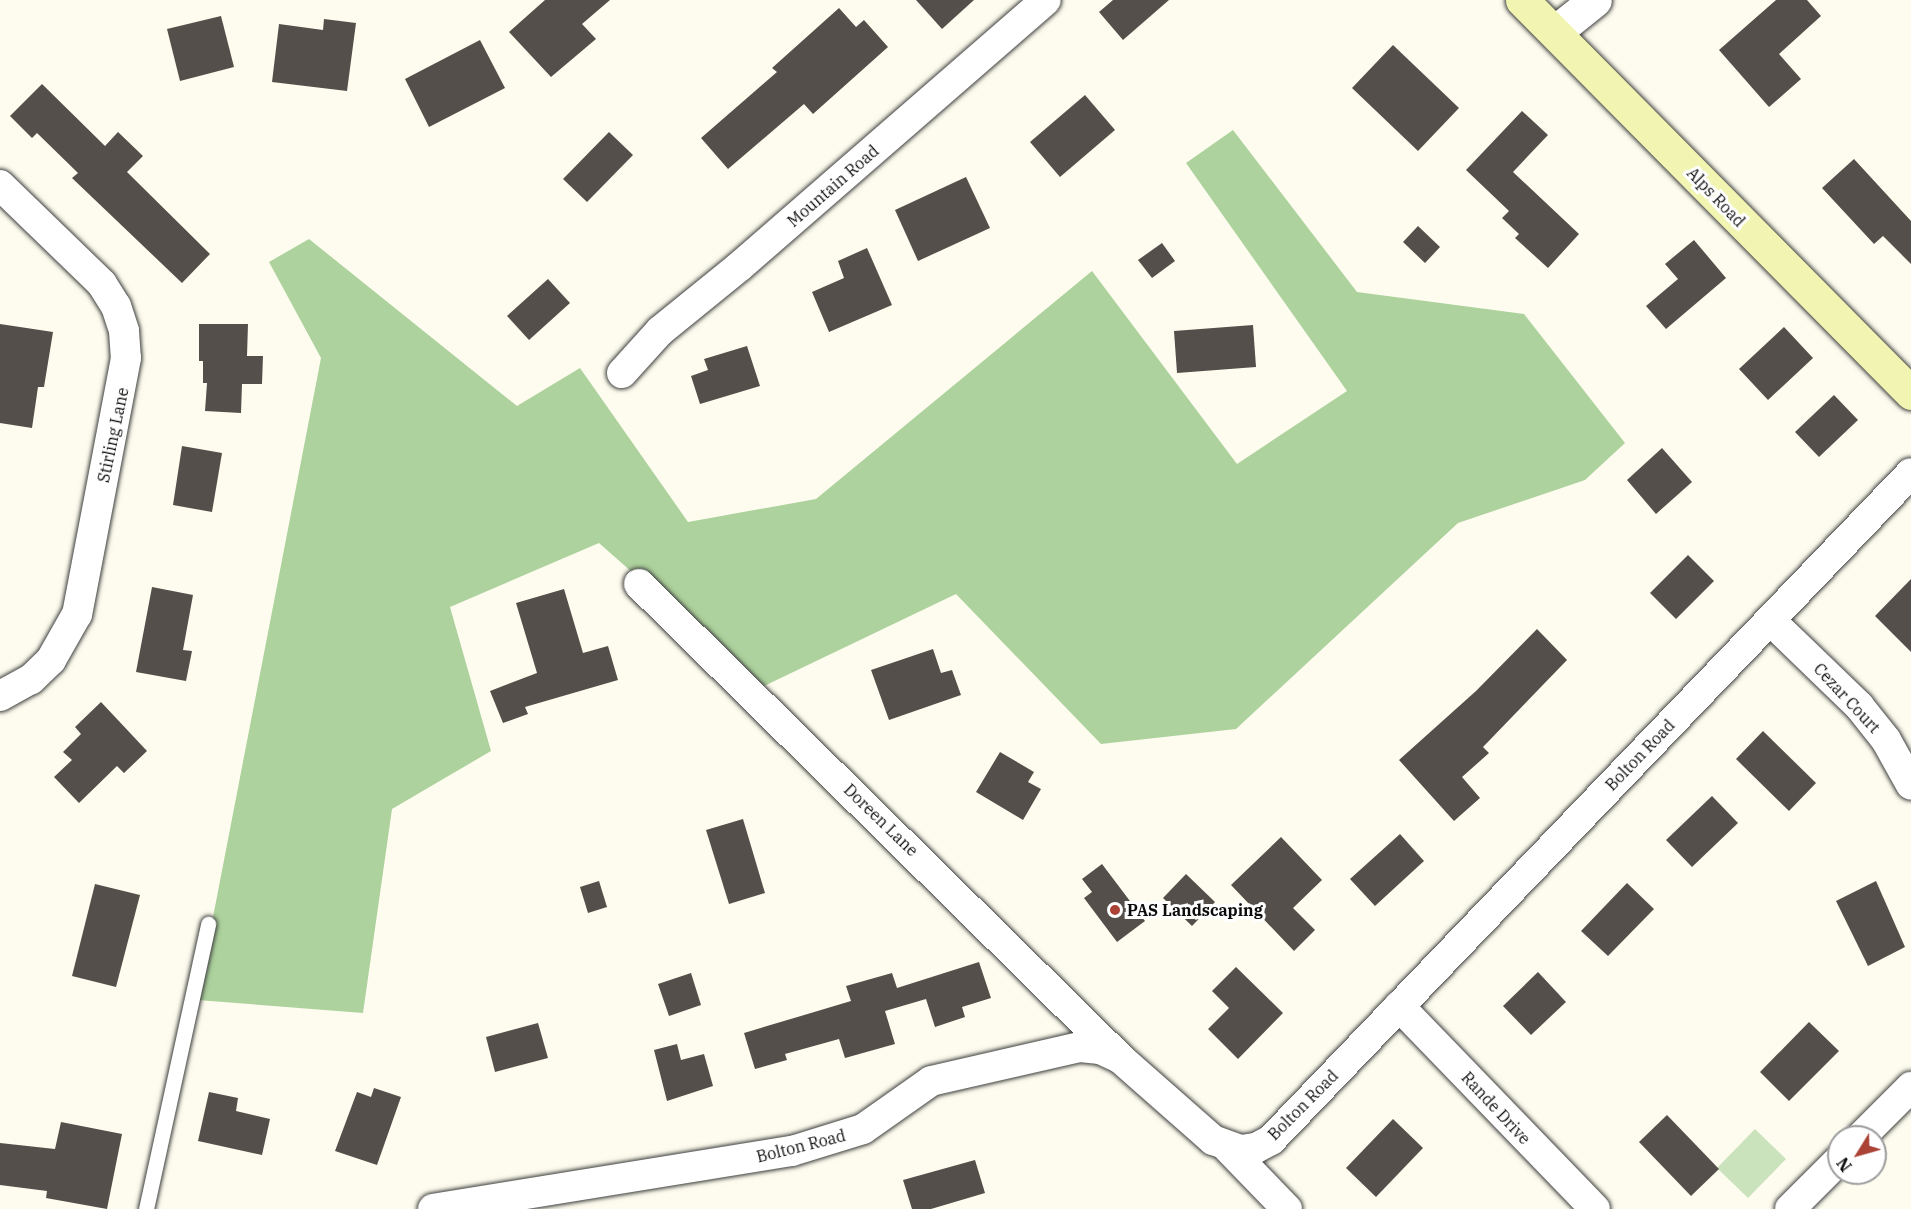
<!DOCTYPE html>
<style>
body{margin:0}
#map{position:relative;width:1911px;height:1209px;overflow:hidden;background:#fdfcee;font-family:"IBM Plex Serif",serif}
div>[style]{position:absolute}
.green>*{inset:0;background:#cbe3bc}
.forest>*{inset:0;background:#add29d}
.building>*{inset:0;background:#544f4a}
.roads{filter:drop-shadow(0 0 2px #3f3f3f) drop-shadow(0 0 2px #3f3f3f)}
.service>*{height:15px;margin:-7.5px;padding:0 7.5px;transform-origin:7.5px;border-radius:7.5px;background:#fff}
.minor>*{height:30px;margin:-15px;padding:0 15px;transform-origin:15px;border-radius:15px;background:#fff}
.tertiary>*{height:33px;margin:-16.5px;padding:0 16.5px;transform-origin:16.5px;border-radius:16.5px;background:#fff}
.secondary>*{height:33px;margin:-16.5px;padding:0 16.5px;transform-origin:16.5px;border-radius:16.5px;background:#f2f5b1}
.dots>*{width:16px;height:16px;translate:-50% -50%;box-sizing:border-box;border:3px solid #fff;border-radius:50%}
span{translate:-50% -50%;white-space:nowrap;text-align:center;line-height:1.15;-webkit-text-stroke:6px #fff;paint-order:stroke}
.street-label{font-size:16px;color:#0c0c0c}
.poi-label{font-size:16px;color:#0c0c0c;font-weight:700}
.left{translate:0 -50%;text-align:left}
.north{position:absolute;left:1827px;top:1125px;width:60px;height:60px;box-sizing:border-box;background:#fff;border:2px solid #9e9e9e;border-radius:50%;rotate:233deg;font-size:16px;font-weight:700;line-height:24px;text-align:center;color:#0c0c0c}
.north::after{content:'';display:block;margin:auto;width:21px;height:27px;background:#ab4236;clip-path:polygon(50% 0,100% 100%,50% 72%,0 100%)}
</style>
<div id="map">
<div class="green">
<i style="clip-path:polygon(1755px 1129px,1786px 1159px,1748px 1198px,1717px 1168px)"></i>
</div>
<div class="forest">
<i style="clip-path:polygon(1233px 130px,1357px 292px,1524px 314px,1625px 443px,1585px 480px,1458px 523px,1236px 729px,1101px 744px,956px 594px,762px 687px,599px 543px,450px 607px,491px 751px,392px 809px,363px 1013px,197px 1000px,321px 358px,269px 262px,309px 239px,517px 406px,580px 368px,688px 522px,816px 499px,1092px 271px,1237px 464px,1347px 391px,1186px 163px)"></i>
</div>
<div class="building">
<i style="clip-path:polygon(545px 0,610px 0,582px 24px,596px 39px,551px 77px,509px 32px)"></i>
<i style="clip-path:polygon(916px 0,974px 0,942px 29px)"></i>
<i style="clip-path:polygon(1113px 0,1169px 0,1123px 40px,1099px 12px)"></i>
<i style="clip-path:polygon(1776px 0,1807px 0,1821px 16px,1779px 54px,1801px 79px,1769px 107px,1719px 50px)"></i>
<i style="clip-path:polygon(839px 8px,856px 27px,864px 20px,888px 47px,813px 114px,804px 104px,728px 169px,701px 138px,777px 72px,772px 68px)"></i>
<i style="clip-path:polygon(221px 16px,234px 67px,180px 81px,167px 29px)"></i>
<i style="clip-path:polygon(324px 19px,356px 23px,347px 91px,272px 82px,279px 24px,323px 30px)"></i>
<i style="clip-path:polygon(480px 40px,505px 88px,429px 127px,405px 79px)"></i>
<i style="clip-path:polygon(1393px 45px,1459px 108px,1418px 151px,1352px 88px)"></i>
<i style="clip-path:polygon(42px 84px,105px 146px,118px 132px,143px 156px,127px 172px,210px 254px,182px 283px,72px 178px,78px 173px,37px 133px,32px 138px,10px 116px)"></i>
<i style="clip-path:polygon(1085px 95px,1115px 130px,1060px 177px,1030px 142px)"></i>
<i style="clip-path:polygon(1522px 111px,1548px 135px,1513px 172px,1579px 234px,1548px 268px,1515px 238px,1519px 234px,1502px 218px,1509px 211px,1466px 170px)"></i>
<i style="clip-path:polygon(609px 132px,633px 155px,587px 202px,563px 179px)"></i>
<i style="clip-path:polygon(1854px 159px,1911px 221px,1911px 264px,1883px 236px,1874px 244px,1822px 188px)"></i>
<i style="clip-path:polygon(966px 177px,990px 228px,918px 261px,895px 210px)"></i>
<i style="clip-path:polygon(1418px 226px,1440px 247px,1425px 263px,1403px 242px)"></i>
<i style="clip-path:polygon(1694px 240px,1726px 278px,1666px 329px,1646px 306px,1678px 279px,1665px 264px)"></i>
<i style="clip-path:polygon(1162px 243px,1175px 261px,1152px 278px,1138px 260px)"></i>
<i style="clip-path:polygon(867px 248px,892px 305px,829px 332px,812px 292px,844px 278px,838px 261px)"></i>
<i style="clip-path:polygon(548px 279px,570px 303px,529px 340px,507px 316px)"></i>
<i style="clip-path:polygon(0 324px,53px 332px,44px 387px,38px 387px,32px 428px,0 423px)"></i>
<i style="clip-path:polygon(199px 324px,248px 324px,247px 356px,263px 356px,262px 384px,242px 384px,241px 413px,205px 411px,207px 383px,203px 383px,203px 361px,199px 361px)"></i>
<i style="clip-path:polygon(1253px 325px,1256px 367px,1177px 373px,1174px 331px)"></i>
<i style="clip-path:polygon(1784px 327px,1813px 358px,1768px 400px,1739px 369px)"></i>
<i style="clip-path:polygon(747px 346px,760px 386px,700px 404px,691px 376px,708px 370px,704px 359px)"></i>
<i style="clip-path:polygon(1834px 395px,1858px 420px,1819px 457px,1795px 432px)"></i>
<i style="clip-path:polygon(182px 446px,222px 453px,212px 512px,173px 505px)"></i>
<i style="clip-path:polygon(1662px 448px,1692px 482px,1656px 514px,1627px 480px)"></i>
<i style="clip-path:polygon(1688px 555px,1714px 581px,1676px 619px,1650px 593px)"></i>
<i style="clip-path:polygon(1911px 579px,1911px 652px,1875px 616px)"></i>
<i style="clip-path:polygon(152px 587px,193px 595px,183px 650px,192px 651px,186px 681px,136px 672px)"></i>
<i style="clip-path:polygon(564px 589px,583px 653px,608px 646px,618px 680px,525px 707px,528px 714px,503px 723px,490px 691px,537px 673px,516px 603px)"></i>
<i style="clip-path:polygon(1537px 629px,1567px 660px,1483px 747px,1489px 753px,1462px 777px,1480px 798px,1454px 821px,1399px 760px,1476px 691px)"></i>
<i style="clip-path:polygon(933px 649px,941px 673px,952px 670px,961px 695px,889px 720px,871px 670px)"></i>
<i style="clip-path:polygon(101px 702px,147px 751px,124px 773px,117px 766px,79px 803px,54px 777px,72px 760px,63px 752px,81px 734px,75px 727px)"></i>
<i style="clip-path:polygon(1763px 731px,1816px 783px,1789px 811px,1736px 759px)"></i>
<i style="clip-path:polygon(1000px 752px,1034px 772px,1028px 782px,1041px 789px,1023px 820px,976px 792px)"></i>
<i style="clip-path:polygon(1712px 796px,1738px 823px,1692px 867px,1666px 840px)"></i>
<i style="clip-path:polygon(743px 819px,765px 893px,729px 904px,706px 830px)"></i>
<i style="clip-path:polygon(1400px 834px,1424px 861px,1375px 906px,1350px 879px)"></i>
<i style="clip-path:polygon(1281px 837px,1322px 880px,1293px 908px,1315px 930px,1294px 951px,1231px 885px)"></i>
<i style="clip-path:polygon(1102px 864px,1145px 921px,1117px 942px,1084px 898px,1092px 892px,1082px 879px)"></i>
<i style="clip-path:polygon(1186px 874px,1215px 902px,1192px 926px,1163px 898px)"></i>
<i style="clip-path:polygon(599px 881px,607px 907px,588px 913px,580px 887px)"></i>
<i style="clip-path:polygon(1876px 881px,1905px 947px,1868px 966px,1836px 901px)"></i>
<i style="clip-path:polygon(1627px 883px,1654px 909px,1608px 956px,1581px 931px)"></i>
<i style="clip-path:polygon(95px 884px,140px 895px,116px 987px,72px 976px)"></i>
<i style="clip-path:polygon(979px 962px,991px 998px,962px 1007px,965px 1017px,935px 1027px,926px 999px,885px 1011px,895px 1044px,845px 1058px,839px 1039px,785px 1054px,787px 1060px,755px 1069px,744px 1033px,851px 1001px,846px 986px,892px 973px,897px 988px)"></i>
<i style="clip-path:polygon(1236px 967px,1283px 1013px,1238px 1059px,1208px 1029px,1229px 1008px,1212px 991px)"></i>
<i style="clip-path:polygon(1538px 972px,1566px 1002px,1531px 1035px,1503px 1006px)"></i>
<i style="clip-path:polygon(691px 973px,701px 1005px,669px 1016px,658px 984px)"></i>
<i style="clip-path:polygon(1809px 1022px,1839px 1051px,1789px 1101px,1760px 1072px)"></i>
<i style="clip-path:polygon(538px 1023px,548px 1058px,495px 1072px,486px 1037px)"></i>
<i style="clip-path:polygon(677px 1044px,681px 1060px,704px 1054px,713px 1086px,667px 1101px,654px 1050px)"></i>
<i style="clip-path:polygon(374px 1088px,401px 1097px,377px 1165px,335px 1151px,357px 1092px,371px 1097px)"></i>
<i style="clip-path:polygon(209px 1092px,238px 1098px,236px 1111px,270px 1119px,262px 1155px,198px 1141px)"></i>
<i style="clip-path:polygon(1667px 1115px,1719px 1169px,1691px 1196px,1639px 1142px)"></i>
<i style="clip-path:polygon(1393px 1119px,1423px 1148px,1376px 1197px,1346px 1168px)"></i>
<i style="clip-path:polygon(61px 1122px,122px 1134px,107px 1209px,46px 1198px,47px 1191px,0 1185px,0 1143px,55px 1149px)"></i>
<i style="clip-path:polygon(975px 1160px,985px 1193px,931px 1209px,912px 1209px,903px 1180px)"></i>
</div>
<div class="roads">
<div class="service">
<i style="left:146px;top:1209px;width:292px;rotate:-77.7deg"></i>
</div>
<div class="minor">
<i style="left:0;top:185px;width:142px;rotate:44.1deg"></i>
<i style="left:102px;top:284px;width:26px;rotate:58deg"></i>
<i style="left:116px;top:306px;width:26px;rotate:72deg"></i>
<i style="left:124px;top:331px;width:27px;rotate:86deg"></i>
<i style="left:126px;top:358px;width:261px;rotate:100.8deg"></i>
<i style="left:77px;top:614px;width:53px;rotate:119.5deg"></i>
<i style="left:51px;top:660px;width:28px;rotate:136deg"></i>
<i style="left:31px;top:679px;width:35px;rotate:151deg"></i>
<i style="left:622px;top:373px;width:57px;rotate:-47.9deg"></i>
<i style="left:660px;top:331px;width:103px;rotate:-39.1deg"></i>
<i style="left:740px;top:266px;width:405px;rotate:-41deg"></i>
<i style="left:639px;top:584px;width:674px;rotate:44.58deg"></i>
<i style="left:1770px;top:620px;width:124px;rotate:44deg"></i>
<i style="left:1859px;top:706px;width:43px;rotate:51.5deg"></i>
<i style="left:1886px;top:740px;width:51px;rotate:60.9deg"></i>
<i style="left:1399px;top:1006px;width:282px;rotate:46deg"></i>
<i style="left:1861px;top:1137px;width:71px;rotate:-45deg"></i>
<i style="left:1228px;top:1148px;width:85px;rotate:46deg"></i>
<i style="left:433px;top:1209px;width:364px;rotate:-9.2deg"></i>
<i style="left:792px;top:1151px;width:74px;rotate:-17.2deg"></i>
<i style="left:863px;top:1129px;width:83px;rotate:-35.2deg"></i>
<i style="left:931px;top:1081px;width:153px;rotate:-12.9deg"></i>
<i style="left:1080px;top:1047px;width:20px;rotate:6deg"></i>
<i style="left:1100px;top:1049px;width:23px;rotate:25deg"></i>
<i style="left:1121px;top:1059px;width:123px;rotate:41.4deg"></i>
<i style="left:1213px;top:1140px;width:30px;rotate:20deg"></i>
<i style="left:1241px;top:1150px;width:15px;rotate:-8deg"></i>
<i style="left:1256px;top:1148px;width:17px;rotate:-28deg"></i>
<i style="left:1271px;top:1140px;width:924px;rotate:-46.18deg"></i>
<i style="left:1790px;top:1209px;width:69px;rotate:-45deg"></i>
</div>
<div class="tertiary">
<i style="left:1555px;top:32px;width:51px;rotate:-38.7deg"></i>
</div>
<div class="secondary">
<i style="left:1522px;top:0;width:553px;rotate:45.29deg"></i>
</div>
</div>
<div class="dots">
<i style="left:1115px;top:910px;background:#ab4236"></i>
</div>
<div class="street-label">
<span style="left:833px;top:186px;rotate:-41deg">Mountain Road</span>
<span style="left:1716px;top:197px;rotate:46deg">Alps Road</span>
<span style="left:113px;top:435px;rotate:-78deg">Stirling Lane</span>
<span style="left:1847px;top:698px;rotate:47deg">Cezar Court</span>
<span style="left:1640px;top:755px;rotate:-46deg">Bolton Road</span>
<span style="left:881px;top:820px;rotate:44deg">Doreen Lane</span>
<span style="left:1303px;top:1105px;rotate:-45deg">Bolton Road</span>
<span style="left:1496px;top:1108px;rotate:47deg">Rande Drive</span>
<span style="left:801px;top:1146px;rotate:-14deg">Bolton Road</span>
</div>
<div class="poi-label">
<span class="left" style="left:1127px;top:910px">PAS Landscaping</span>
</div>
<div class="north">N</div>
</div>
